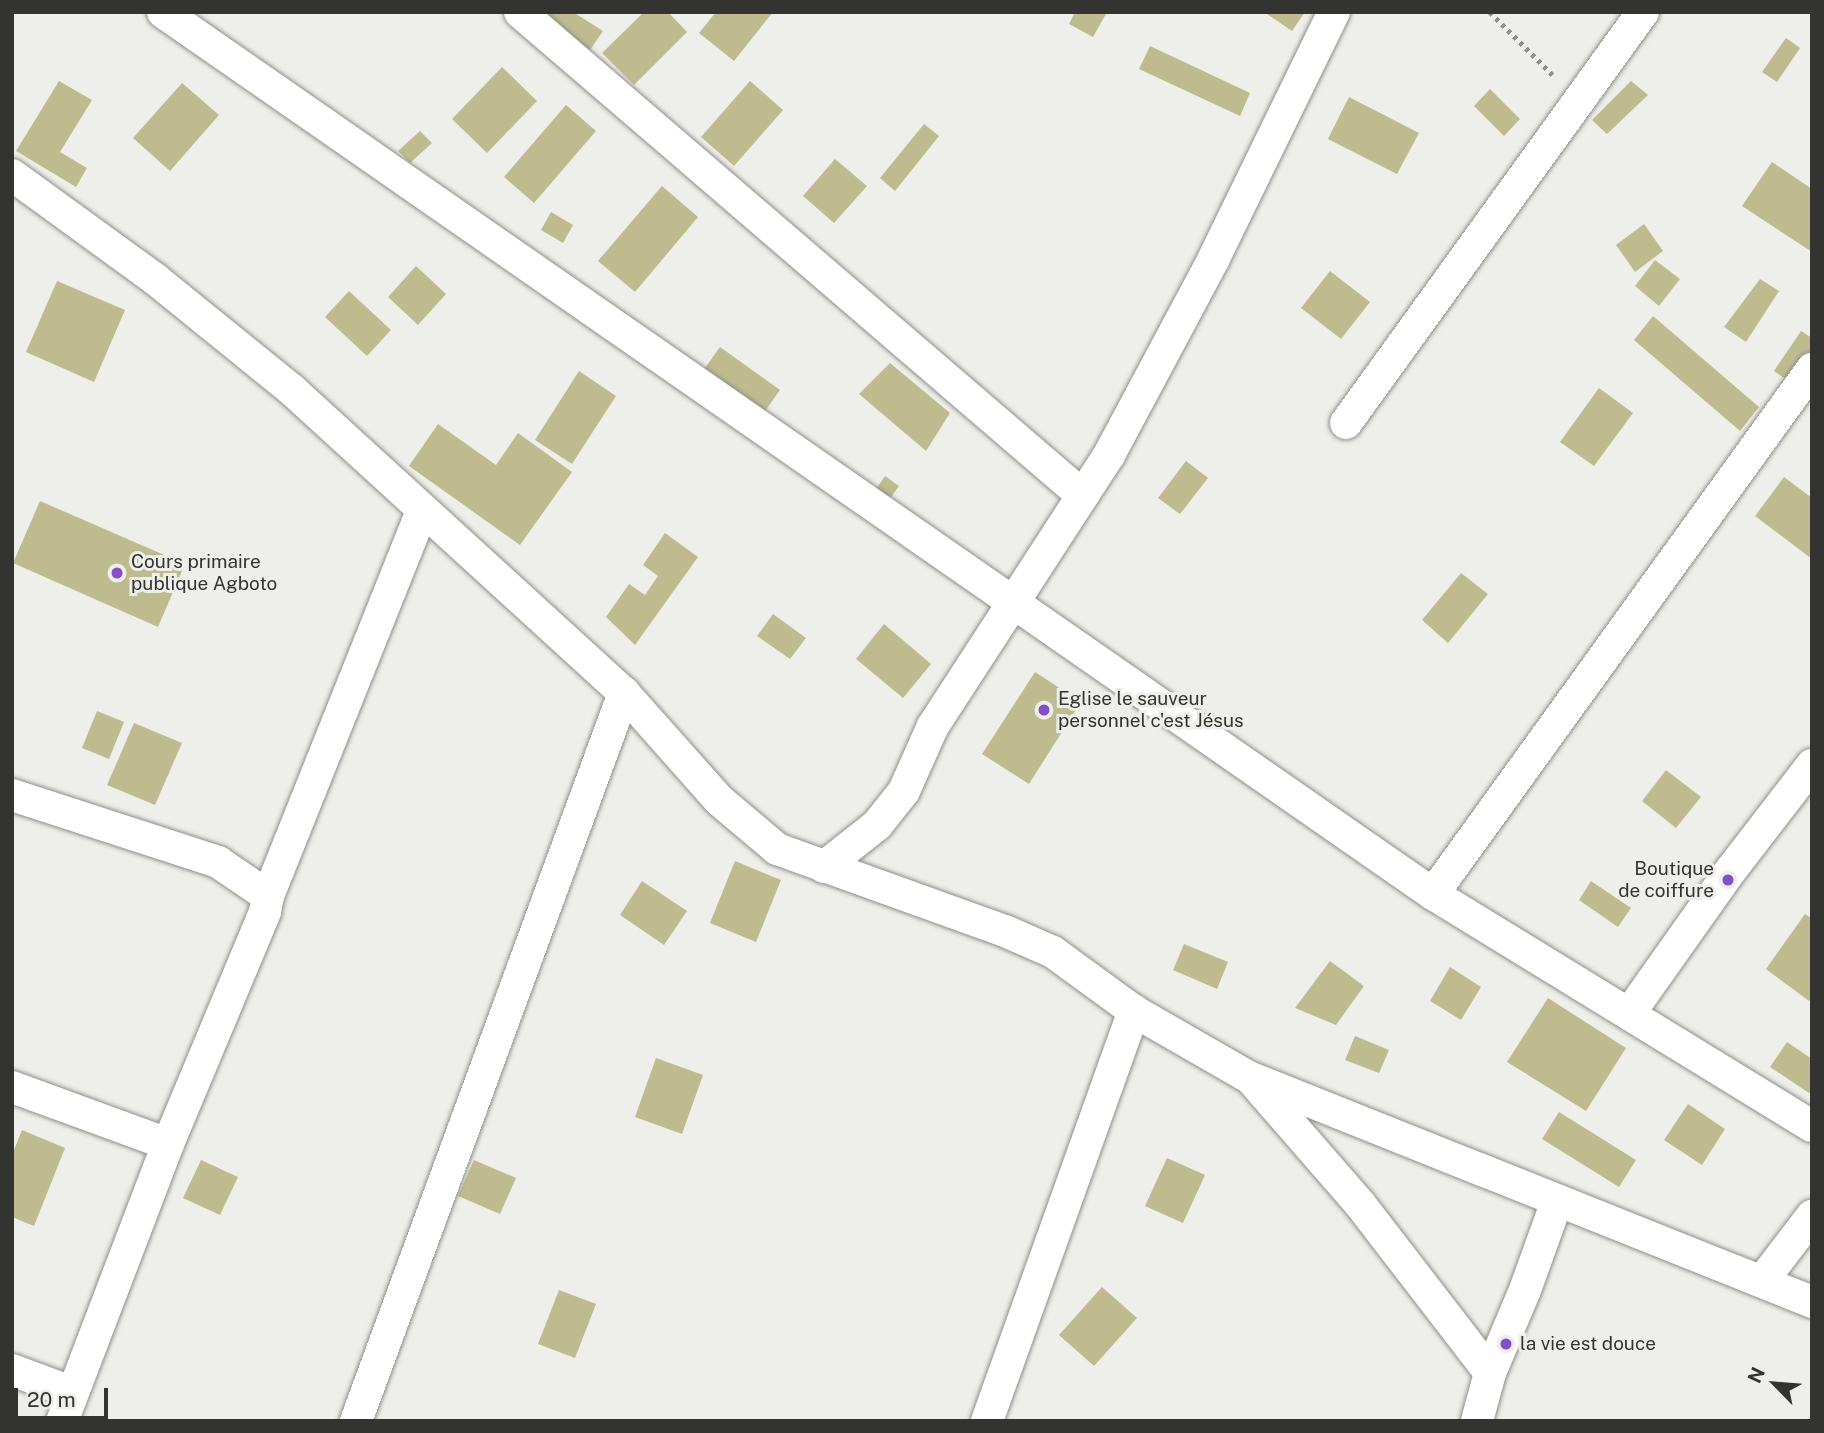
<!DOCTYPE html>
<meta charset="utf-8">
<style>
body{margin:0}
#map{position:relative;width:1824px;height:1433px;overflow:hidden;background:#eeeeea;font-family:"Public Sans",sans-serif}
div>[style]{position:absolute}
.building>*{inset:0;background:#bebc8f}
.path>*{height:4.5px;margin-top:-2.25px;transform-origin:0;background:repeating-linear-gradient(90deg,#8e8e8b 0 3.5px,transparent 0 8.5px)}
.roads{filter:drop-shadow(0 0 2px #8e8e8a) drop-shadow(0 0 2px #8e8e8a)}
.street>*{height:32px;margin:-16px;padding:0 16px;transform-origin:16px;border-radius:16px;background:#fff}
.dots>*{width:19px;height:19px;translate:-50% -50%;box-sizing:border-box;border:4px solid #eeeeea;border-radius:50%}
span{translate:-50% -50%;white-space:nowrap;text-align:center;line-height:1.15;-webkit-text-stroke:6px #eeeeea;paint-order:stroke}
.poi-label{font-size:19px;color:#333331}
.left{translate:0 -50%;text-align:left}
.right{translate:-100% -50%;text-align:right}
.frame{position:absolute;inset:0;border:14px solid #333331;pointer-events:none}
.north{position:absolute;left:1740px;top:1349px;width:70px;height:70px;-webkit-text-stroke:5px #eeeeea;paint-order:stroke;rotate:295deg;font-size:19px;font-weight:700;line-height:28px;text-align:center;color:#333331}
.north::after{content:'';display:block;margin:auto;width:24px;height:32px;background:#333331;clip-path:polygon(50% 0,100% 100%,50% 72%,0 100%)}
.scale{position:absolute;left:14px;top:1388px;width:94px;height:32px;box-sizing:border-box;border:4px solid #333331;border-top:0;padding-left:9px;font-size:21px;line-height:24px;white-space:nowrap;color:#333331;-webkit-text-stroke:5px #eeeeea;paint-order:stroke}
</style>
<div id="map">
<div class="building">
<i style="clip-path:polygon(535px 12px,573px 12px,603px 31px,590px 50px)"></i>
<i style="clip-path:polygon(644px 12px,668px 12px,687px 32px,634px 85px,602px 53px)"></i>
<i style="clip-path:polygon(716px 12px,773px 12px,734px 61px,699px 33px)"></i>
<i style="clip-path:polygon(1075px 12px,1107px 12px,1093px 37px,1069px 24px)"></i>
<i style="clip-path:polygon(1264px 12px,1305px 12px,1292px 31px)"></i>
<i style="clip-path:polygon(1786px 38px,1800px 48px,1777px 82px,1762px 72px)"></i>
<i style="clip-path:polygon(1150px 46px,1250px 93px,1240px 116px,1139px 69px)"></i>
<i style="clip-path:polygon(502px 67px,537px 101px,487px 153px,452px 119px)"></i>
<i style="clip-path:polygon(59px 81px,92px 100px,60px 152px,87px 168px,76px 187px,16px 151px)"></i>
<i style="clip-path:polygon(750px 81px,783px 110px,734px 166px,701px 137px)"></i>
<i style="clip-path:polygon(1631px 81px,1648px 95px,1607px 134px,1592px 120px)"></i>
<i style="clip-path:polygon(182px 83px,219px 115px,170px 171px,133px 138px)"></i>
<i style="clip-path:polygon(1490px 89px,1520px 119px,1504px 136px,1474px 106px)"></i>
<i style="clip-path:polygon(1349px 97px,1419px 133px,1397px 174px,1328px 139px)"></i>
<i style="clip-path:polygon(566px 105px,596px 131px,534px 203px,504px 177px)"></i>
<i style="clip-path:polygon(924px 124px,939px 136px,895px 191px,880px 178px)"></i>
<i style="clip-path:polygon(420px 131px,432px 143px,410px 163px,398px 151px)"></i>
<i style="clip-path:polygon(835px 159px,867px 186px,834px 223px,803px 196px)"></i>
<i style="clip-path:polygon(1772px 162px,1812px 189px,1812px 252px,1742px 206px)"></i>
<i style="clip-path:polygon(662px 186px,698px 217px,635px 292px,598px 261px)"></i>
<i style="clip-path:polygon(551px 212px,573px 225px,563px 243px,541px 230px)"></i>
<i style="clip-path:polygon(1644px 224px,1663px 251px,1635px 272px,1616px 245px)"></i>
<i style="clip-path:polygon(1655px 260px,1680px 279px,1659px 306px,1635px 286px)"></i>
<i style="clip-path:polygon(416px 266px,446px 294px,418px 325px,388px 297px)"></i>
<i style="clip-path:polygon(1330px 271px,1370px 302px,1341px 339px,1301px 308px)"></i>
<i style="clip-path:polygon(1760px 279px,1779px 291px,1746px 342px,1724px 327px)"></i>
<i style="clip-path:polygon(57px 281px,125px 310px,94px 382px,26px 352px)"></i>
<i style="clip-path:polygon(349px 291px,391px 330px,367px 356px,325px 317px)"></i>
<i style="clip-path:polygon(1653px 316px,1759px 407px,1740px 431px,1634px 340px)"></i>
<i style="clip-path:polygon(1801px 331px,1812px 338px,1812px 365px,1797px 387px,1774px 371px)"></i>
<i style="clip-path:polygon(720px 347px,780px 390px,755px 425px,695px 382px)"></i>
<i style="clip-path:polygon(890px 363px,950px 413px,926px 451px,859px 394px)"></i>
<i style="clip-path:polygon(579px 371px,616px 396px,572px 464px,535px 440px)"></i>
<i style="clip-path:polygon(1599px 388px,1633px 413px,1594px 466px,1560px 442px)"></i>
<i style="clip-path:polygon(438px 424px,496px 465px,518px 433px,572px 472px,520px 545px,409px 466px)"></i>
<i style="clip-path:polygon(1186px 461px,1208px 478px,1180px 514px,1158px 498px)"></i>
<i style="clip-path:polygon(885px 476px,899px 486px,879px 514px,866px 504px)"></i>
<i style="clip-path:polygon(1784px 477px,1812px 498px,1812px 559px,1755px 516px)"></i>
<i style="clip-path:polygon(40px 501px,185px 564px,158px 627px,13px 563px)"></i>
<i style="clip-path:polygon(665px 533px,698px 557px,635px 645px,606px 617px,629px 584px,645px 595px,658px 576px,643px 565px)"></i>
<i style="clip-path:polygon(1461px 573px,1488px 594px,1448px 643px,1422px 620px)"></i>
<i style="clip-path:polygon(773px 614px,806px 638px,790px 659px,757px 636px)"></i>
<i style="clip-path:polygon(884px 624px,931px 664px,903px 698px,856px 659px)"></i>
<i style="clip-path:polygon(1035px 672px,1081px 702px,1029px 784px,982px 754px)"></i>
<i style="clip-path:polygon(97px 711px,124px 722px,109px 759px,82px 748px)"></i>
<i style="clip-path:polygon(134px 723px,182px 743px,155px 805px,107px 785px)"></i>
<i style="clip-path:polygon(1666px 770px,1701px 797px,1676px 828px,1642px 801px)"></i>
<i style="clip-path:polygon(735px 861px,781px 880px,756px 942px,710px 923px)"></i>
<i style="clip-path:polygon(642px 881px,687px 911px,664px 945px,620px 915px)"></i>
<i style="clip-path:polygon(1591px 881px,1631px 908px,1618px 927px,1579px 900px)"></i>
<i style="clip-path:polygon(1805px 914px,1812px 919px,1812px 997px,1809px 1001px,1766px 969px)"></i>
<i style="clip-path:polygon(1184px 944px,1228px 962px,1217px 989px,1173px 970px)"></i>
<i style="clip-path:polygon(1330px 961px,1364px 986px,1336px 1025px,1295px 1008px)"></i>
<i style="clip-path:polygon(1450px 967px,1481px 987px,1461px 1020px,1430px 1001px)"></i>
<i style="clip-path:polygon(1548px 998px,1626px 1048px,1586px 1111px,1507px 1062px)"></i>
<i style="clip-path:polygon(1355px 1036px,1389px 1050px,1379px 1073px,1345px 1060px)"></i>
<i style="clip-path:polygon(1787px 1042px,1812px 1059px,1812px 1095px,1770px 1067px)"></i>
<i style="clip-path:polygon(656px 1058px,703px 1075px,682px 1134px,635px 1117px)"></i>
<i style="clip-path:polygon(1688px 1104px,1725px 1129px,1702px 1165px,1664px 1140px)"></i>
<i style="clip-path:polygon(1559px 1112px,1636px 1160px,1619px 1187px,1542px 1139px)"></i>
<i style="clip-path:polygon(22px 1130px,65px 1148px,34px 1226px,12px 1217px,12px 1155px)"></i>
<i style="clip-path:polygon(1167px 1158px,1205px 1175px,1183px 1223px,1145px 1206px)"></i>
<i style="clip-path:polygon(201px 1160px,238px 1177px,220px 1215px,183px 1198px)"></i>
<i style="clip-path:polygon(474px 1160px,516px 1178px,500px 1214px,458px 1196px)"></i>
<i style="clip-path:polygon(1102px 1287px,1137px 1318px,1094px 1366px,1059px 1335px)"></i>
<i style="clip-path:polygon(559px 1290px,596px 1304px,575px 1358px,538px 1344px)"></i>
</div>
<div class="path">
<i style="left:1490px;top:12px;width:93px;rotate:45deg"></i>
</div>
<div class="roads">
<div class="street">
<i style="left:163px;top:12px;width:1546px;rotate:34.78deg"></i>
<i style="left:1433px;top:894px;width:444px;rotate:31.5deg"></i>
<i style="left:520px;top:12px;width:742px;rotate:40.68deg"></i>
<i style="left:12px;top:175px;width:177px;rotate:36deg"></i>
<i style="left:155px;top:279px;width:176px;rotate:39deg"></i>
<i style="left:292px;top:390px;width:449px;rotate:42.4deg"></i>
<i style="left:624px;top:693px;width:143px;rotate:48.4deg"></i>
<i style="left:719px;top:800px;width:76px;rotate:40.2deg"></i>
<i style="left:777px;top:849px;width:242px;rotate:19.8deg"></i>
<i style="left:1005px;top:931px;width:52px;rotate:23.6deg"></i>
<i style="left:1053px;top:952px;width:100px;rotate:36.1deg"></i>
<i style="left:1134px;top:1011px;width:133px;rotate:29.9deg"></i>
<i style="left:1249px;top:1077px;width:606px;rotate:21.78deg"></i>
<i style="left:1346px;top:423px;width:507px;rotate:-54.15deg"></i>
<i style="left:12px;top:795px;width:217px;rotate:18deg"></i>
<i style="left:218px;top:862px;width:60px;rotate:34.2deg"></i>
<i style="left:268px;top:896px;width:16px;rotate:101deg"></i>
<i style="left:265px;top:912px;width:251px;rotate:112.7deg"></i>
<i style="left:168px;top:1144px;width:297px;rotate:110.9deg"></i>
<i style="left:824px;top:867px;width:68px;rotate:-38.4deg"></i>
<i style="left:877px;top:825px;width:43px;rotate:-51.5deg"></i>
<i style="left:904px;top:791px;width:71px;rotate:-66deg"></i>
<i style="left:933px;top:726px;width:323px;rotate:-57deg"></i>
<i style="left:1109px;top:455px;width:221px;rotate:-61.9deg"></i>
<i style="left:1213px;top:260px;width:276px;rotate:-64deg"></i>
<i style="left:1433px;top:894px;width:648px;rotate:-54.17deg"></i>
<i style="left:268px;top:896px;width:415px;rotate:-68.2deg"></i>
<i style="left:1629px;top:1014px;width:176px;rotate:-54.7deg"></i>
<i style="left:1731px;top:870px;width:133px;rotate:-52.4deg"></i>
<i style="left:1253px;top:1081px;width:163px;rotate:49deg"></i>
<i style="left:1360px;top:1204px;width:213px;rotate:52.4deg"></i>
<i style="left:1490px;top:1373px;width:50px;rotate:105.2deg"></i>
<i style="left:12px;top:1087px;width:166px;rotate:20.1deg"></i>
<i style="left:1763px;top:1280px;width:81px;rotate:-52.6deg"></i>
<i style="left:12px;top:1370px;width:63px;rotate:20.4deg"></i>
<i style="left:1490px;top:1373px;width:90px;rotate:-67.1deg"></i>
<i style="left:1525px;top:1290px;width:95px;rotate:-70.2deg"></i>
<i style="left:356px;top:1421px;width:776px;rotate:-69.79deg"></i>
<i style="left:987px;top:1421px;width:436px;rotate:-70.3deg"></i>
</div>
</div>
<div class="dots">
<i style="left:117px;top:573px;background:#834fc7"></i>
<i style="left:1044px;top:710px;background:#834fc7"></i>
<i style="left:1728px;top:880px;background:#834fc7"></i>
<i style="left:1506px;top:1344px;background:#834fc7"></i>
</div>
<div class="poi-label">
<span class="left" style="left:131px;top:573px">Cours primaire<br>publique Agboto</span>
<span class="left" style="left:1058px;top:710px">Eglise le sauveur<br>personnel c'est Jésus</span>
<span class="right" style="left:1714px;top:880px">Boutique<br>de coiffure</span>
<span class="left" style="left:1520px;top:1344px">la vie est douce</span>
</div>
<div class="frame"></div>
<div class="north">N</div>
<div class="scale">20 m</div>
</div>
